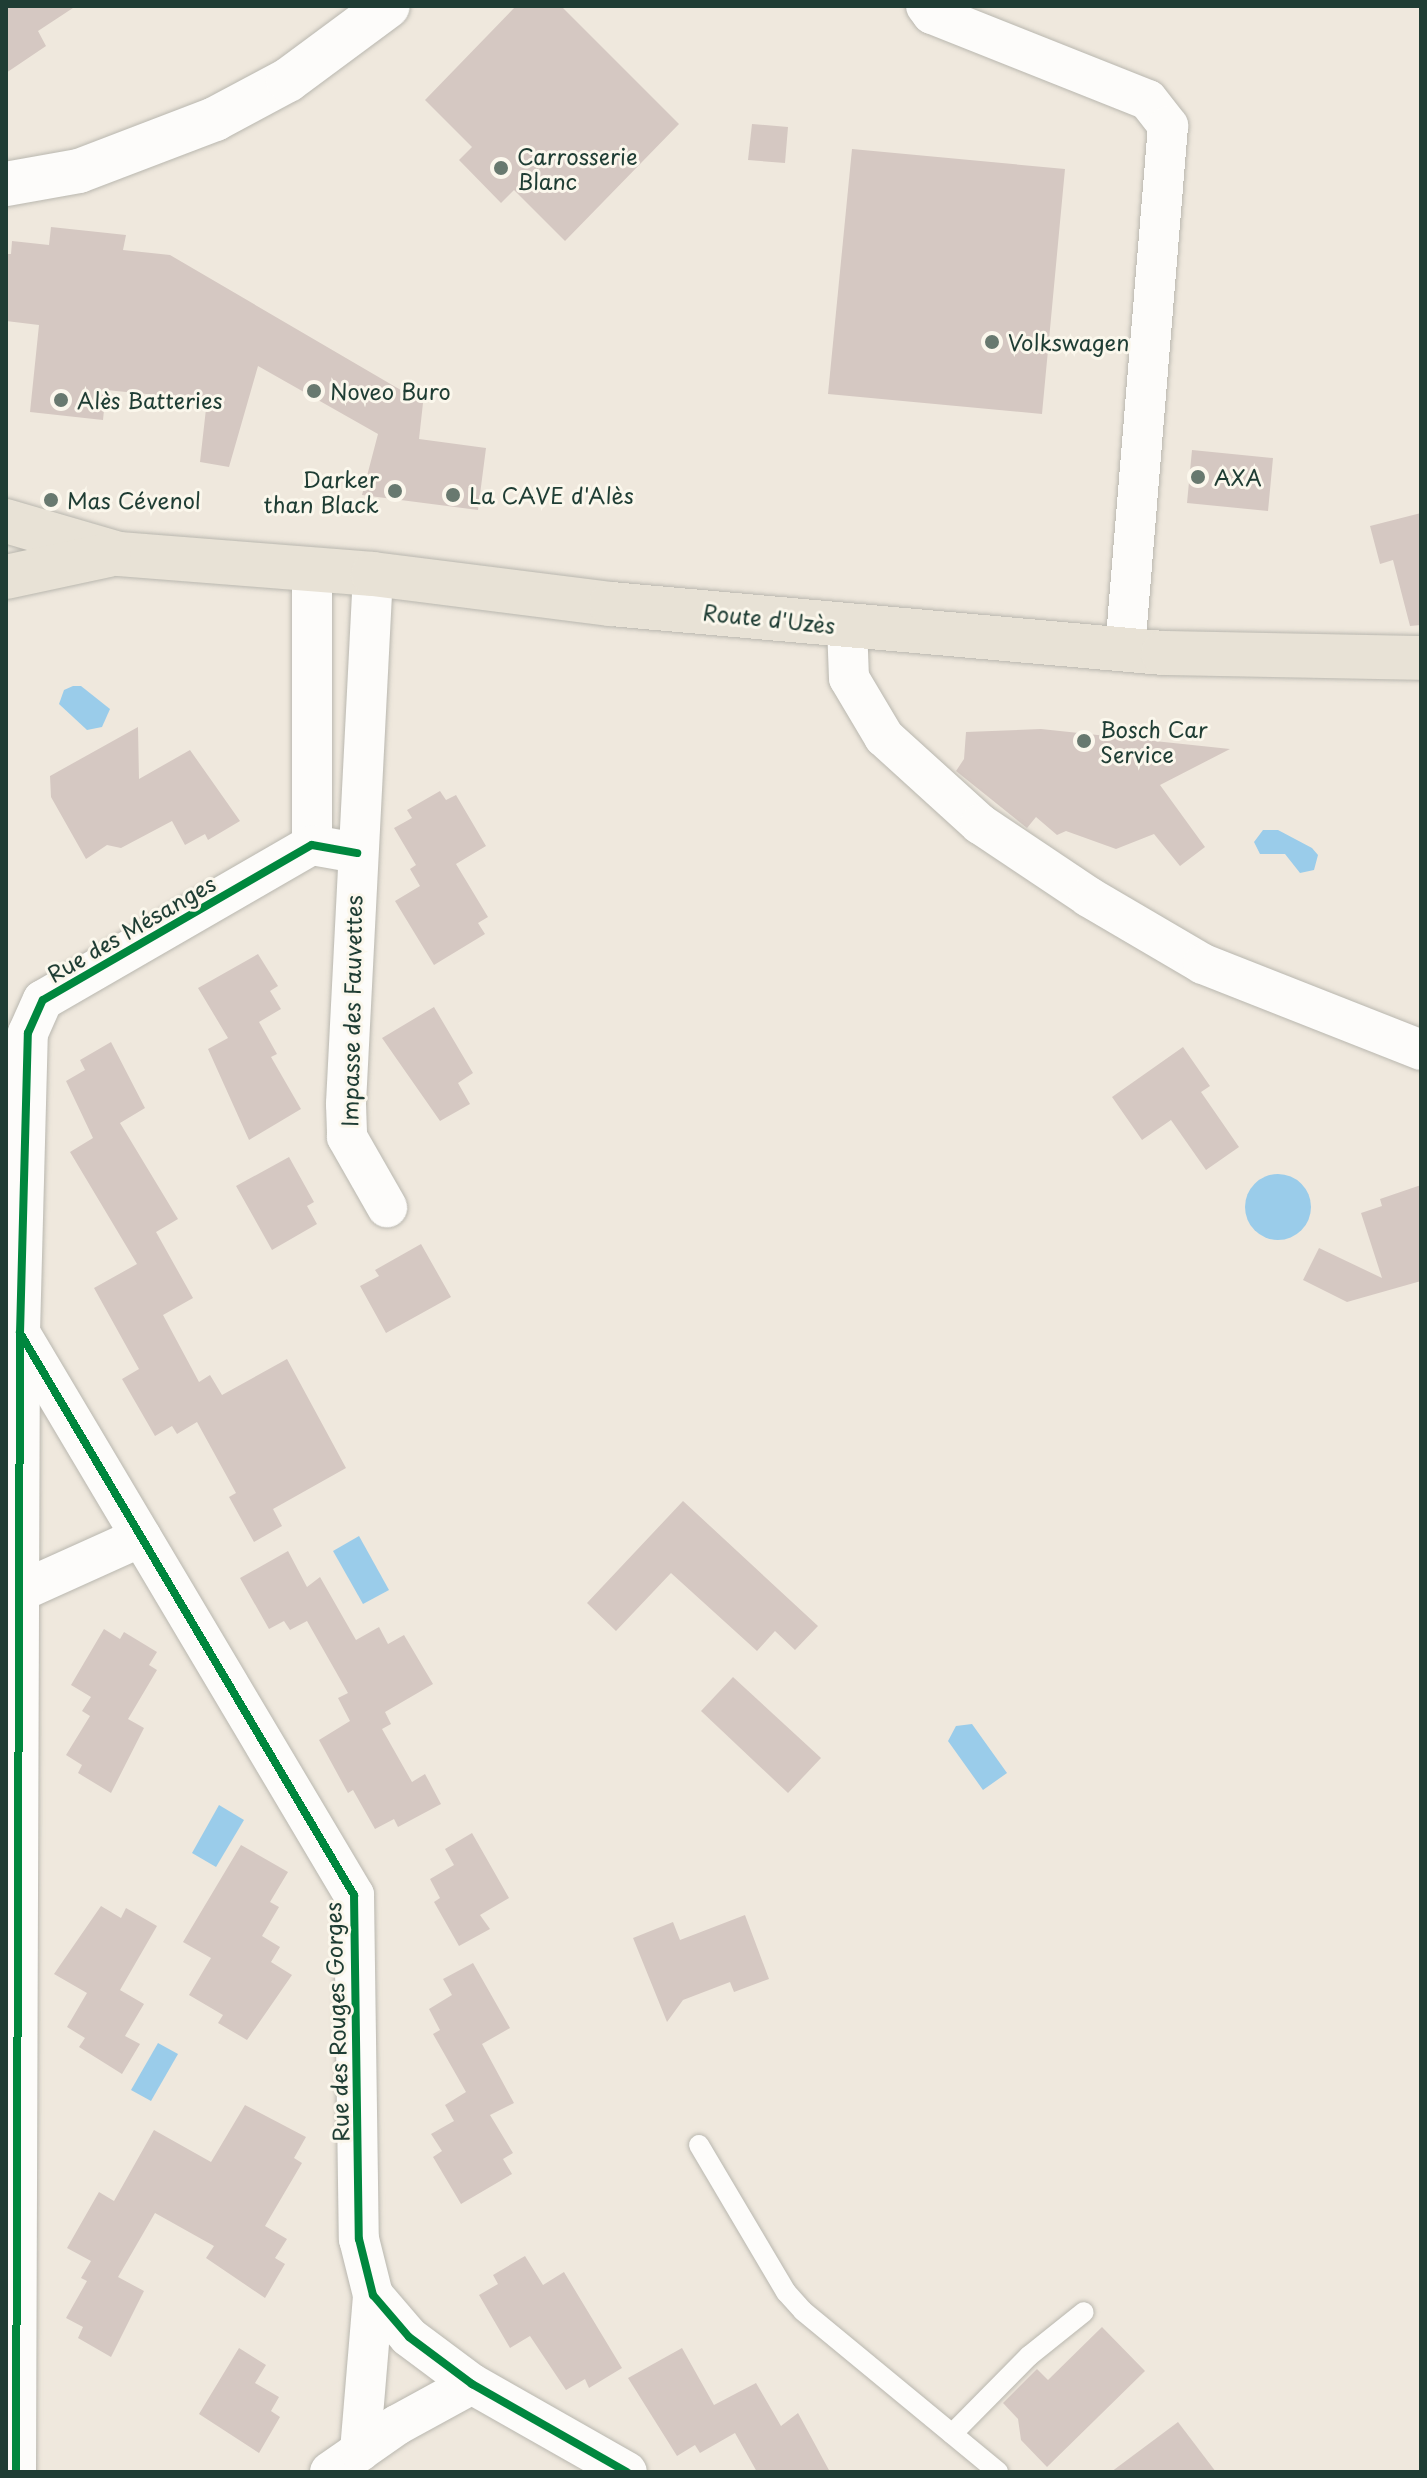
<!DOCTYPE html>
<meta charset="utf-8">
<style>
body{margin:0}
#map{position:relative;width:1427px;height:2478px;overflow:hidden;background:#efe8dd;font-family:"Playpen Sans",sans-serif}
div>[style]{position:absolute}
.water>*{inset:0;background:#9accea}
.round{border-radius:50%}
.building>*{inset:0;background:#d5c8c2}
.roads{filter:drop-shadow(0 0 2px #b9b7af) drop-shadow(0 0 2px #b9b7af)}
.service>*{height:20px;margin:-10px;padding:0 10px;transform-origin:10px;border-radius:10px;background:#fdfcfa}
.minor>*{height:40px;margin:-20px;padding:0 20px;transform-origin:20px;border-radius:20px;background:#fdfcfa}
.tertiary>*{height:44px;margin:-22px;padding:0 22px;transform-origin:22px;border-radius:22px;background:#fdfcfa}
.primary>*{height:44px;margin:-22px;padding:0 22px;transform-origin:22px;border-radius:22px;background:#e8e2d6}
.cycleway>*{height:8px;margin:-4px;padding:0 4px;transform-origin:4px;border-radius:4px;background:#00873e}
.dots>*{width:22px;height:22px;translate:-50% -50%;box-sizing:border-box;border:4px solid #fbf7ec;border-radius:50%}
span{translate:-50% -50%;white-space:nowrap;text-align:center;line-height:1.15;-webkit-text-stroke:6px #fbf7ec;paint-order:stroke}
.poi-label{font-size:22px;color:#1f3d34}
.left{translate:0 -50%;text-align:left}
.right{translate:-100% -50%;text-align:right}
.street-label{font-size:22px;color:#1f3d34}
.frame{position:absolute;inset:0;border:8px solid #1f3d34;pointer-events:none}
</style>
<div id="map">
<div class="water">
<i style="clip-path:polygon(73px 686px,81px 686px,110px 709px,102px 727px,87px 730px,59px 704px,64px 690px)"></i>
<i style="clip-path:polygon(1263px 830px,1278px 830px,1312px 848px,1318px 855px,1314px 870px,1300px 873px,1285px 854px,1260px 854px,1254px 842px)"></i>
<i class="round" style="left:1245px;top:1174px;width:66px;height:66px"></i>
<i style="clip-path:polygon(359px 1536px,389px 1590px,363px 1604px,333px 1551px)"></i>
<i style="clip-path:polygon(972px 1724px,1007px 1773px,983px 1790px,948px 1741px,956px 1726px)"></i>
<i style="clip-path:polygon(219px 1805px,244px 1820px,216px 1867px,192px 1853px)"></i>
<i style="clip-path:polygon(158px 2043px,178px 2054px,151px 2101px,131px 2090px)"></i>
</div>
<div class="building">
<i style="clip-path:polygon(6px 6px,76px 6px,38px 31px,46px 46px,6px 73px)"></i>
<i style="clip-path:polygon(516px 6px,561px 6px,679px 124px,565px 241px,514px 190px,501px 203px,459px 160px,472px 147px,425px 100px)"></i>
<i style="clip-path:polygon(752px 124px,788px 127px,785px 163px,748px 160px)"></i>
<i style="clip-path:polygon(852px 149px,1065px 169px,1042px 414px,828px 394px)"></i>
<i style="clip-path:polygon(51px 227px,126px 235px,123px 250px,170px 255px,423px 403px,419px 439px,486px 448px,478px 510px,362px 495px,378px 434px,258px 366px,229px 467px,200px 462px,207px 400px,106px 390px,103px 420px,30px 412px,39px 325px,6px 321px,6px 254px,11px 254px,12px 241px,49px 245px)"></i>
<i style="clip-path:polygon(1192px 450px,1273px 458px,1268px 511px,1187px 503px)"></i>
<i style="clip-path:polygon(1421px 513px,1421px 625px,1410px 626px,1393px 560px,1380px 564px,1370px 526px)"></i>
<i style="clip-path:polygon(138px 727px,139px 779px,190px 750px,240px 821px,208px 840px,205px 834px,185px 845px,172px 821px,121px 848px,107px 845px,86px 859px,51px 797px,50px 776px)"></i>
<i style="clip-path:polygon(1041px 729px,1230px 749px,1160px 785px,1205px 847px,1180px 866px,1154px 834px,1116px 849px,1066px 831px,1057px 835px,1036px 817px,1027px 828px,956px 771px,964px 759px,966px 732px)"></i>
<i style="clip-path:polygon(440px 791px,446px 800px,456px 795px,486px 846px,456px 864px,488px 917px,478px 923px,485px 934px,434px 965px,395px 901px,420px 886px,410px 869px,416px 865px,394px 828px,412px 818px,407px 810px)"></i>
<i style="clip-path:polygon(258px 954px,278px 986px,270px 991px,281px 1009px,259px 1022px,277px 1054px,271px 1057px,301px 1109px,249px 1140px,208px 1049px,228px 1038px,198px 988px)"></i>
<i style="clip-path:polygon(434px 1007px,473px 1073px,458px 1083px,470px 1104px,440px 1121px,382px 1038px)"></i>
<i style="clip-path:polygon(111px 1042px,145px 1108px,120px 1123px,178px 1219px,156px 1232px,193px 1298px,163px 1315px,199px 1382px,210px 1375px,222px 1395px,287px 1359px,346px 1468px,273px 1509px,282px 1526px,254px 1542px,229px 1497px,236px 1493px,197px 1422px,177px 1434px,172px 1426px,155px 1436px,122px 1379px,139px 1369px,94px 1288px,137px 1264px,70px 1152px,93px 1138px,66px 1081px,85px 1070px,80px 1060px)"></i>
<i style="clip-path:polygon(1183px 1047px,1210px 1086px,1201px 1092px,1239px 1147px,1206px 1170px,1171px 1120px,1142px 1140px,1112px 1097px)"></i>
<i style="clip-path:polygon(289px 1157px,314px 1202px,307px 1206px,317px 1224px,272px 1250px,236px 1186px)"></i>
<i style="clip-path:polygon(1421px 1185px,1421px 1281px,1347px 1302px,1303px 1280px,1319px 1248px,1382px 1278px,1361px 1213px,1382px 1206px,1380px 1199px)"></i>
<i style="clip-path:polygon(421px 1244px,451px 1297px,386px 1333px,360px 1286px,379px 1276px,375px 1270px)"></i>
<i style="clip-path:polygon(683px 1501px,818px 1626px,795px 1650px,775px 1631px,757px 1651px,671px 1573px,616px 1631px,587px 1603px)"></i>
<i style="clip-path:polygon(288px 1551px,307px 1587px,320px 1577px,356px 1640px,379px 1627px,388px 1644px,404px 1635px,433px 1684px,385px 1712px,391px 1724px,382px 1729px,412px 1782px,425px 1774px,441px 1804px,398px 1827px,394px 1819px,375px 1829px,353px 1790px,348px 1793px,319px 1740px,350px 1721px,338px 1698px,348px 1693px,307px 1621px,290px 1630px,284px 1621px,269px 1629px,240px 1578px)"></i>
<i style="clip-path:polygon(104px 1629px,120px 1639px,124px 1632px,157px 1652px,149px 1665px,157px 1670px,128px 1719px,144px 1728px,111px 1793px,78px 1773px,82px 1765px,66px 1755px,90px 1716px,82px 1711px,91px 1697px,71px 1685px)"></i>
<i style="clip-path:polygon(733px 1677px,821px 1758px,788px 1793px,701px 1711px)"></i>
<i style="clip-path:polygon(472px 1833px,509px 1898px,480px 1915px,490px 1929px,459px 1946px,434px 1902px,440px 1898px,430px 1879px,454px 1865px,445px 1849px)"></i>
<i style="clip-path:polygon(241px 1845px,288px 1872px,270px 1902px,279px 1907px,262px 1936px,280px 1947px,271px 1962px,292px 1975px,247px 2040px,218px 2023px,223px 2015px,189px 1995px,211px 1958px,183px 1942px)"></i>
<i style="clip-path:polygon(101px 1906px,121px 1918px,126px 1908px,157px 1926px,120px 1990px,144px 2004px,125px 2036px,140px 2044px,122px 2074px,79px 2047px,85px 2038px,67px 2027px,87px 1993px,54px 1974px)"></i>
<i style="clip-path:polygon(745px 1915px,769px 1979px,734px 1992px,730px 1982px,683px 2000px,667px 2022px,633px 1938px,673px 1922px,680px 1940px)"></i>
<i style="clip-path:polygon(473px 1963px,510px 2028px,482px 2044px,514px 2103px,490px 2115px,513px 2153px,503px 2159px,512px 2174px,461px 2204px,433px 2157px,442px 2151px,431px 2134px,454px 2121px,445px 2105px,466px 2092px,433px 2034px,440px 2030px,429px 2009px,452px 1995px,443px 1979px)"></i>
<i style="clip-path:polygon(245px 2105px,306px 2137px,294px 2158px,302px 2163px,265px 2226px,287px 2239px,275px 2258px,285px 2264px,265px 2298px,206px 2258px,214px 2246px,155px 2213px,118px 2277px,144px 2291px,111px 2357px,78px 2338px,83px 2327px,66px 2318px,87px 2281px,81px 2278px,91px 2261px,67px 2248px,99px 2192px,114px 2201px,154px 2130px,211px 2162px)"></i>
<i style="clip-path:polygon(525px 2256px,543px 2285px,564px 2272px,622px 2368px,589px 2388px,585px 2379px,566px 2390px,530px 2336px,510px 2348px,479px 2295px,498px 2284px,493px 2275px)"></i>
<i style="clip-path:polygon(1102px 2327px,1145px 2371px,1047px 2467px,1021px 2440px,1018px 2419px,1003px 2403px,1037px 2369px,1048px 2380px)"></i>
<i style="clip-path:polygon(239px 2348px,266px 2365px,255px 2383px,279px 2397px,271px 2411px,280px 2417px,259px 2453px,199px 2414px)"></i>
<i style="clip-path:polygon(682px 2348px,714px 2405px,756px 2383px,781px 2426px,798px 2413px,830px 2472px,757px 2472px,735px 2433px,700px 2453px,695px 2445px,677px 2456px,628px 2378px)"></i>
<i style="clip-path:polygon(1178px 2422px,1216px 2472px,1111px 2472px)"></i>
</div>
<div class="roads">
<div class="service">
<i style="left:699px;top:2145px;width:171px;rotate:59.4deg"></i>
<i style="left:786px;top:2292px;width:25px;rotate:48deg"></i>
<i style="left:803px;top:2311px;width:253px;rotate:39.5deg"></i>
<i style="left:952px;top:2434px;width:110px;rotate:-45.4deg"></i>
<i style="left:1029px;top:2356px;width:70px;rotate:-38.7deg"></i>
</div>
<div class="minor">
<i style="left:926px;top:6px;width:10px;rotate:53deg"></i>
<i style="left:932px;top:14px;width:232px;rotate:21.7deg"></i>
<i style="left:1148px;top:100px;width:33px;rotate:52deg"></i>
<i style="left:1168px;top:126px;width:526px;rotate:94.69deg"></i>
<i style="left:373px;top:574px;width:531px;rotate:92.92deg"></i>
<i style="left:346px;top:1104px;width:33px;rotate:88deg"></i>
<i style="left:347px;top:1137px;width:81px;rotate:60.3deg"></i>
<i style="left:847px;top:626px;width:52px;rotate:87.8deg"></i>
<i style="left:849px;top:678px;width:69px;rotate:59.3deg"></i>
<i style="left:884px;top:737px;width:130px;rotate:42.2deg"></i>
<i style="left:980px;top:824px;width:131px;rotate:33.8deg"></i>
<i style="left:1089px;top:897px;width:132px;rotate:30.4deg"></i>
<i style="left:1203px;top:964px;width:234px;rotate:21.5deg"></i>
<i style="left:312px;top:845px;width:274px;rotate:-90deg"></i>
<i style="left:20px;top:1333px;width:654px;rotate:59.28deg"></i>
<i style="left:354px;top:1895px;width:344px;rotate:89.2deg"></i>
<i style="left:359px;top:2239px;width:58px;rotate:76deg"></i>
<i style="left:373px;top:2295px;width:55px;rotate:49.4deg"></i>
<i style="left:409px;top:2337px;width:79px;rotate:36.7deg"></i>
<i style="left:472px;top:2384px;width:178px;rotate:29.6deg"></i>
<i style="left:19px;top:1592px;width:134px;rotate:-24.3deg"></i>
<i style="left:360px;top:2451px;width:45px;rotate:-35.1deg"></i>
<i style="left:397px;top:2425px;width:85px;rotate:-28.7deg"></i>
<i style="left:16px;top:2472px;width:1139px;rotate:-89.8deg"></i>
<i style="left:20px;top:1333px;width:300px;rotate:-88.5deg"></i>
<i style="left:28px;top:1033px;width:36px;rotate:-66deg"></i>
<i style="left:43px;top:1000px;width:310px;rotate:-30deg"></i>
<i style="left:312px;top:845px;width:46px;rotate:10.1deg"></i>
<i style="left:330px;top:2472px;width:37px;rotate:-35deg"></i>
<i style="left:360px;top:2451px;width:157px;rotate:-85.2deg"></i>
</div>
<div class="tertiary">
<i style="left:6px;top:184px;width:74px;rotate:-10.1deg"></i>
<i style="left:79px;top:171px;width:146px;rotate:-20.9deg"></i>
<i style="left:215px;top:119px;width:83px;rotate:-28.1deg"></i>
<i style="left:288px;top:80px;width:124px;rotate:-36.5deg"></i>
</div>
<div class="primary">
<i style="left:6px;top:521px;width:118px;rotate:16.3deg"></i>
<i style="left:119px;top:554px;width:255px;rotate:4.5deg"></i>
<i style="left:373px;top:574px;width:240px;rotate:7.2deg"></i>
<i style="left:611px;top:604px;width:554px;rotate:5.07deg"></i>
<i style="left:1163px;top:653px;width:258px;rotate:1.1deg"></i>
<i style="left:6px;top:577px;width:105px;rotate:-12.1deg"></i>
</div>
</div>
<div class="cycleway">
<i style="left:20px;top:1333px;width:654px;rotate:59.28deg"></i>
<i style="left:354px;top:1895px;width:344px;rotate:89.2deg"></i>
<i style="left:359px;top:2239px;width:58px;rotate:76deg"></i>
<i style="left:373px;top:2295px;width:55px;rotate:49.4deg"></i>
<i style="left:409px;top:2337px;width:79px;rotate:36.7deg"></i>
<i style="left:472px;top:2384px;width:178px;rotate:29.6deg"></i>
<i style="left:16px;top:2472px;width:1139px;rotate:-89.8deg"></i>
<i style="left:20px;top:1333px;width:300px;rotate:-88.5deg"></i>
<i style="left:28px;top:1033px;width:36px;rotate:-66deg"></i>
<i style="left:43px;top:1000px;width:310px;rotate:-30deg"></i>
<i style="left:312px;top:845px;width:46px;rotate:10.1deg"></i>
</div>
<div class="dots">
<i style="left:501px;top:168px;background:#68796f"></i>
<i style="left:992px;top:342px;background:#68796f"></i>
<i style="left:314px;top:391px;background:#68796f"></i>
<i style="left:61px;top:400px;background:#68796f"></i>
<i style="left:1198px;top:477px;background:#68796f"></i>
<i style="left:395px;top:491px;background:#68796f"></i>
<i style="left:453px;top:495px;background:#68796f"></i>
<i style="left:51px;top:500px;background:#68796f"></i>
<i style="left:1084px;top:741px;background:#68796f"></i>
</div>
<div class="poi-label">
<span class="left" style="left:517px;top:168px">Carrosserie<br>Blanc</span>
<span class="left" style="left:1008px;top:342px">Volkswagen</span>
<span class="left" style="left:330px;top:391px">Noveo Buro</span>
<span class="left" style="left:77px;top:400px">Alès Batteries</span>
<span class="left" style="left:1214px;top:477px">AXA</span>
<span class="right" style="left:379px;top:491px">Darker<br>than Black</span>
<span class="left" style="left:469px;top:495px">La CAVE d'Alès</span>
<span class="left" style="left:67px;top:500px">Mas Cévenol</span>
<span class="left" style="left:1100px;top:741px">Bosch Car<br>Service</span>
</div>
<div class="street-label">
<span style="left:769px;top:618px;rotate:6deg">Route d'Uzès</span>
<span style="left:131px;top:928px;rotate:-30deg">Rue des Mésanges</span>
<span style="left:351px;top:1011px;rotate:-89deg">Impasse des Fauvettes</span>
<span style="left:336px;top:2022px;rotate:-92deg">Rue des Rouges Gorges</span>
</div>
<div class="frame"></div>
</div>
